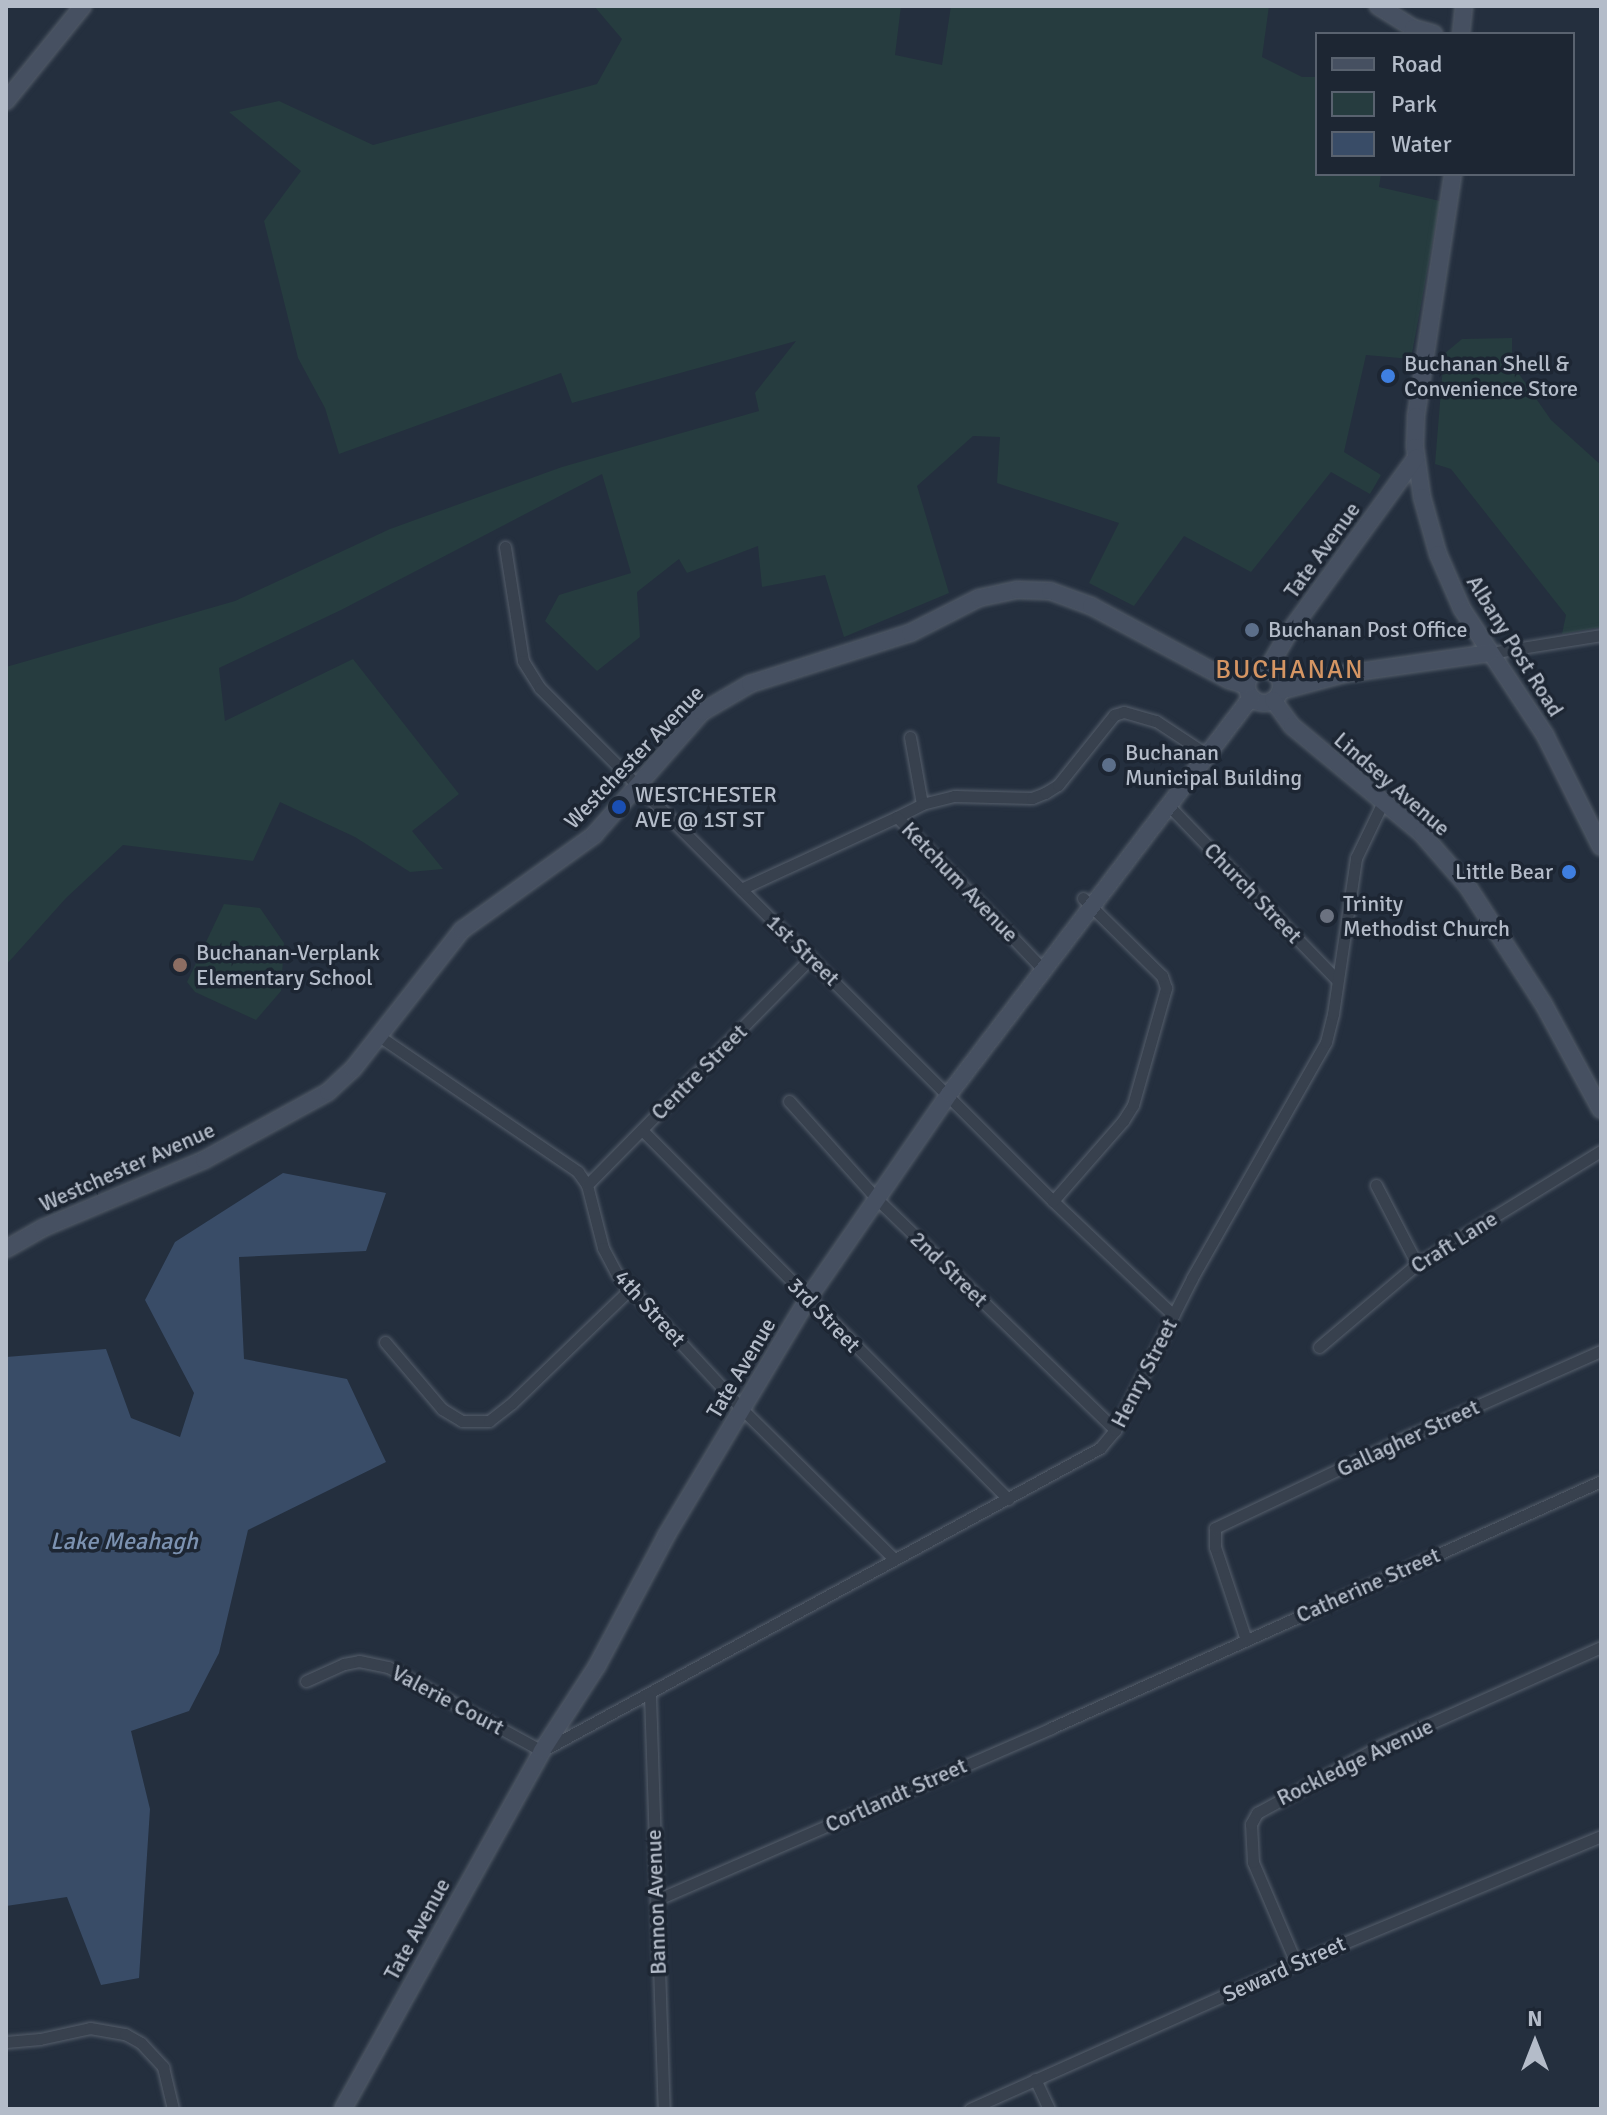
<!DOCTYPE html>
<style>
body{margin:0}
#map{position:relative;width:1607px;height:2115px;overflow:hidden;background:#242f3e;font-family:Signika,sans-serif}
div>[style]{position:absolute}
.green>*{inset:0;background:#263c3f}
.water>*{inset:0;background:#394c67}
.roads{filter:drop-shadow(0 0 2px #565f6c) drop-shadow(0 0 2px #565f6c)}
.street>*{height:11px;margin:-5.5px;padding:0 5.5px;transform-origin:5.5px;border-radius:5.5px;background:#38414e}
.secondary>*{height:16px;margin:-8px;padding:0 8px;transform-origin:8px;border-radius:8px;background:#465061}
.secondary>.ring{margin:-8px;padding:0;box-sizing:content-box;background:none;border:16px solid #465061;border-radius:50%}
.dots>*{width:22px;height:22px;translate:-50% -50%;box-sizing:border-box;border:4px solid #1d2633;border-radius:50%}
span{translate:-50% -50%;white-space:nowrap;text-align:center;line-height:1.15;-webkit-text-stroke:7px #1d2633;paint-order:stroke}
.poi-label{font-size:22px;color:#b4bcc9}
.left{translate:0 -50%;text-align:left}
.right{translate:-100% -50%;text-align:right}
.street-label{font-size:22px;color:#b4bcc9}
.water-label{font-size:24px;color:#7c92b1;font-style:italic}
.quarter-label{font-size:26px;color:#d59563;letter-spacing:2px}
.frame{position:absolute;inset:0;border:8px solid #b4bcc9;pointer-events:none}
.legend{position:absolute;left:1315px;top:32px;width:260px;height:144px;box-sizing:border-box;background:#1d2633;border:2px solid #59626f;margin:0;padding:10px 14px;list-style:none;font-size:24px;color:#b4bcc9}
.legend li{display:flex;align-items:center;gap:16px;height:40px}
.legend b{width:40px;border:2px solid #59626f}
.north{position:absolute;left:1495px;top:2003px;width:80px;height:80px;-webkit-text-stroke:6px #1d2633;paint-order:stroke;rotate:0deg;font-size:22px;font-weight:700;line-height:32px;text-align:center;color:#b4bcc9}
.north::after{content:'';display:block;margin:auto;width:28px;height:36px;background:#b4bcc9;clip-path:polygon(50% 0,100% 100%,50% 72%,0 100%)}
</style>
<div id="map">
<div class="green">
<i style="clip-path:polygon(594px 6px,901px 6px,895px 55px,942px 65px,951px 6px,1269px 6px,1262px 57px,1302px 77px,1317px 77px,1317px 174px,1381px 174px,1379px 187px,1440px 201px,1411px 359px,1366px 355px,1344px 452px,1381px 475px,1370px 494px,1331px 472px,1251px 572px,1184px 536px,1134px 606px,1089px 583px,1119px 523px,997px 483px,1000px 437px,973px 436px,917px 486px,949px 593px,844px 637px,825px 575px,762px 587px,758px 546px,687px 573px,679px 559px,637px 592px,640px 637px,597px 671px,545px 621px,559px 595px,631px 573px,602px 474px,341px 610px,219px 668px,225px 721px,353px 659px,459px 794px,412px 831px,443px 869px,410px 872px,355px 837px,280px 802px,253px 861px,123px 845px,66px 898px,6px 965px,6px 667px,235px 601px,390px 529px,562px 467px,759px 411px,755px 393px,796px 341px,572px 403px,561px 373px,339px 454px,325px 408px,298px 358px,264px 221px,301px 171px,229px 112px,279px 101px,373px 145px,597px 84px,622px 39px)"></i>
<i style="clip-path:polygon(1512px 338px,1512px 364px,1551px 420px,1601px 465px,1601px 627px,1562px 634px,1566px 615px,1451px 469px,1435px 464px,1444px 354px,1462px 339px)"></i>
<i style="clip-path:polygon(224px 904px,260px 908px,284px 943px,281px 991px,256px 1020px,195px 992px,187px 982px)"></i>
</div>
<div class="water">
<i style="clip-path:polygon(283px 1173px,386px 1193px,366px 1251px,239px 1257px,244px 1359px,347px 1379px,386px 1462px,248px 1530px,219px 1653px,189px 1711px,131px 1731px,150px 1809px,139px 1978px,101px 1985px,67px 1897px,6px 1906px,6px 1357px,106px 1349px,131px 1418px,180px 1437px,194px 1393px,145px 1300px,175px 1242px)"></i>
</div>
<div class="roads">
<div class="street">
<i style="left:505px;top:547px;width:115px;rotate:81deg"></i>
<i style="left:523px;top:661px;width:32px;rotate:58deg"></i>
<i style="left:540px;top:688px;width:725px;rotate:45deg"></i>
<i style="left:1053px;top:1201px;width:166px;rotate:43.5deg"></i>
<i style="left:1490px;top:653px;width:112px;rotate:-9.2deg"></i>
<i style="left:910px;top:737px;width:68px;rotate:79.8deg"></i>
<i style="left:1170px;top:807px;width:240px;rotate:46deg"></i>
<i style="left:897px;top:817px;width:28px;rotate:-27deg"></i>
<i style="left:922px;top:804px;width:33px;rotate:-14deg"></i>
<i style="left:954px;top:796px;width:78px;rotate:1.5deg"></i>
<i style="left:1032px;top:798px;width:14px;rotate:-21deg"></i>
<i style="left:1045px;top:793px;width:15px;rotate:-32deg"></i>
<i style="left:1058px;top:785px;width:90px;rotate:-51.3deg"></i>
<i style="left:1114px;top:715px;width:10px;rotate:-17deg"></i>
<i style="left:1124px;top:712px;width:33px;rotate:16deg"></i>
<i style="left:1156px;top:721px;width:60px;rotate:33.4deg"></i>
<i style="left:741px;top:889px;width:172px;rotate:-24.8deg"></i>
<i style="left:897px;top:817px;width:209px;rotate:46.2deg"></i>
<i style="left:379px;top:1036px;width:241px;rotate:34.3deg"></i>
<i style="left:578px;top:1172px;width:16px;rotate:55deg"></i>
<i style="left:587px;top:1185px;width:65px;rotate:75.7deg"></i>
<i style="left:603px;top:1248px;width:30px;rotate:62deg"></i>
<i style="left:617px;top:1274px;width:184px;rotate:47.2deg"></i>
<i style="left:742px;top:1409px;width:214px;rotate:44.6deg"></i>
<i style="left:789px;top:1101px;width:132px;rotate:48.1deg"></i>
<i style="left:877px;top:1199px;width:332px;rotate:44.1deg"></i>
<i style="left:642px;top:1130px;width:520px;rotate:45.23deg"></i>
<i style="left:587px;top:1185px;width:319px;rotate:-45.4deg"></i>
<i style="left:1376px;top:1185px;width:89px;rotate:62.6deg"></i>
<i style="left:1053px;top:1201px;width:106px;rotate:-48.8deg"></i>
<i style="left:1123px;top:1121px;width:19px;rotate:-58deg"></i>
<i style="left:1133px;top:1105px;width:122px;rotate:-74.2deg"></i>
<i style="left:1166px;top:988px;width:13px;rotate:-108deg"></i>
<i style="left:1162px;top:976px;width:111px;rotate:-135.4deg"></i>
<i style="left:385px;top:1342px;width:88px;rotate:49.6deg"></i>
<i style="left:442px;top:1409px;width:23px;rotate:31deg"></i>
<i style="left:462px;top:1421px;width:27px"></i>
<i style="left:489px;top:1421px;width:29px;rotate:-38deg"></i>
<i style="left:512px;top:1403px;width:165px;rotate:-44deg"></i>
<i style="left:1319px;top:1347px;width:128px;rotate:-40.3deg"></i>
<i style="left:1417px;top:1264px;width:216px;rotate:-31.6deg"></i>
<i style="left:1246px;top:1640px;width:98px;rotate:-108.4deg"></i>
<i style="left:1215px;top:1547px;width:19px;rotate:-90deg"></i>
<i style="left:1215px;top:1528px;width:217px;rotate:-25.4deg"></i>
<i style="left:1411px;top:1435px;width:208px;rotate:-23.9deg"></i>
<i style="left:306px;top:1681px;width:42px;rotate:-24.1deg"></i>
<i style="left:344px;top:1664px;width:15px;rotate:-11deg"></i>
<i style="left:359px;top:1661px;width:30px;rotate:12deg"></i>
<i style="left:388px;top:1667px;width:175px;rotate:28.6deg"></i>
<i style="left:542px;top:1751px;width:635px;rotate:-28.5deg"></i>
<i style="left:1100px;top:1448px;width:23px;rotate:-50deg"></i>
<i style="left:1115px;top:1430px;width:170px;rotate:-63.1deg"></i>
<i style="left:1192px;top:1278px;width:271px;rotate:-60.4deg"></i>
<i style="left:1326px;top:1042px;width:29px;rotate:-76deg"></i>
<i style="left:1333px;top:1014px;width:158px;rotate:-81.6deg"></i>
<i style="left:1356px;top:858px;width:62px;rotate:-64.3deg"></i>
<i style="left:650px;top:1695px;width:414px;rotate:88.1deg"></i>
<i style="left:656px;top:1900px;width:431px;rotate:-23.5deg"></i>
<i style="left:1051px;top:1728px;width:603px;rotate:-24.18deg"></i>
<i style="left:1296px;top:1963px;width:110px;rotate:-113.1deg"></i>
<i style="left:1253px;top:1862px;width:38px;rotate:-93deg"></i>
<i style="left:1251px;top:1824px;width:13px;rotate:-61deg"></i>
<i style="left:1257px;top:1813px;width:142px;rotate:-28.5deg"></i>
<i style="left:1382px;top:1745px;width:240px;rotate:-24.1deg"></i>
<i style="left:6px;top:2042px;width:34px;rotate:-5deg"></i>
<i style="left:40px;top:2039px;width:51px;rotate:-12.4deg"></i>
<i style="left:90px;top:2028px;width:36px;rotate:10deg"></i>
<i style="left:125px;top:2034px;width:18px;rotate:29deg"></i>
<i style="left:141px;top:2043px;width:33px;rotate:47deg"></i>
<i style="left:163px;top:2067px;width:43px;rotate:76.6deg"></i>
<i style="left:1035px;top:2079px;width:33px;rotate:65deg"></i>
<i style="left:970px;top:2109px;width:357px;rotate:-24.1deg"></i>
<i style="left:1296px;top:1963px;width:330px;rotate:-22.6deg"></i>
</div>
<div class="secondary">
<i style="left:1378px;top:6px;width:41px;rotate:32.2deg"></i>
<i style="left:1413px;top:28px;width:22px;rotate:16deg"></i>
<i style="left:1461px;top:34px;width:28px;rotate:-84deg"></i>
<i style="left:6px;top:101px;width:122px;rotate:-51deg"></i>
<i style="left:1453px;top:174px;width:245px;rotate:98.7deg"></i>
<i style="left:1416px;top:416px;width:31px;rotate:92deg"></i>
<i style="left:1415px;top:447px;width:50px;rotate:82deg"></i>
<i style="left:1422px;top:497px;width:59px;rotate:74.3deg"></i>
<i style="left:1438px;top:554px;width:60px;rotate:66.4deg"></i>
<i style="left:1462px;top:609px;width:151px;rotate:56.6deg"></i>
<i style="left:1545px;top:735px;width:125px;rotate:63.4deg"></i>
<i class="ring" style="left:1247px;top:669px;width:18px;height:18px"></i>
<i style="left:1267px;top:670px;width:42px;rotate:-59.7deg"></i>
<i style="left:1288px;top:634px;width:218px;rotate:-54deg"></i>
<i style="left:1280px;top:691px;width:66px;rotate:-14.9deg"></i>
<i style="left:1344px;top:674px;width:148px;rotate:-8.2deg"></i>
<i style="left:1273px;top:700px;width:32px;rotate:54deg"></i>
<i style="left:1292px;top:726px;width:169px;rotate:39.7deg"></i>
<i style="left:1422px;top:834px;width:70px;rotate:49deg"></i>
<i style="left:1468px;top:887px;width:140px;rotate:57.2deg"></i>
<i style="left:1544px;top:1005px;width:119px;rotate:61.5deg"></i>
<i style="left:6px;top:1249px;width:43px;rotate:-29.6deg"></i>
<i style="left:43px;top:1228px;width:175px;rotate:-22.9deg"></i>
<i style="left:204px;top:1160px;width:141px;rotate:-28.7deg"></i>
<i style="left:328px;top:1092px;width:34px;rotate:-43deg"></i>
<i style="left:353px;top:1069px;width:177px;rotate:-51.9deg"></i>
<i style="left:462px;top:930px;width:163px;rotate:-35.7deg"></i>
<i style="left:594px;top:835px;width:164px;rotate:-48.7deg"></i>
<i style="left:702px;top:712px;width:56px;rotate:-30.3deg"></i>
<i style="left:750px;top:684px;width:168px;rotate:-17.7deg"></i>
<i style="left:910px;top:633px;width:77px;rotate:-26.9deg"></i>
<i style="left:979px;top:598px;width:40px;rotate:-12deg"></i>
<i style="left:1018px;top:590px;width:32px;rotate:2deg"></i>
<i style="left:1050px;top:591px;width:44px;rotate:20.1deg"></i>
<i style="left:1091px;top:606px;width:157px;rotate:28.2deg"></i>
<i style="left:1229px;top:680px;width:19px;rotate:18deg"></i>
<i style="left:343px;top:2109px;width:410px;rotate:-60.9deg"></i>
<i style="left:542px;top:1751px;width:101px;rotate:-57.1deg"></i>
<i style="left:597px;top:1666px;width:147px;rotate:-62deg"></i>
<i style="left:666px;top:1536px;width:275px;rotate:-59.1deg"></i>
<i style="left:807px;top:1300px;width:250px;rotate:-55.4deg"></i>
<i style="left:949px;top:1094px;width:499px;rotate:-52.7deg"></i>
</div>
</div>
<div class="dots">
<i style="left:1388px;top:376px;background:#3f7fe0"></i>
<i style="left:1252px;top:630px;background:#5c6f8a"></i>
<i style="left:1109px;top:765px;background:#5c6f8a"></i>
<i style="left:619px;top:807px;background:#1a4fb4"></i>
<i style="left:1569px;top:872px;background:#3f7fe0"></i>
<i style="left:1327px;top:916px;background:#6b7280"></i>
<i style="left:180px;top:965px;background:#8d6e63"></i>
</div>
<div class="poi-label">
<span class="left" style="left:1404px;top:376px">Buchanan Shell &amp;<br>Convenience Store</span>
<span class="left" style="left:1268px;top:630px">Buchanan Post Office</span>
<span class="left" style="left:1125px;top:765px">Buchanan<br>Municipal Building</span>
<span class="left" style="left:635px;top:807px">WESTCHESTER<br>AVE @ 1ST ST</span>
<span class="right" style="left:1553px;top:872px">Little Bear</span>
<span class="left" style="left:1343px;top:916px">Trinity<br>Methodist Church</span>
<span class="left" style="left:196px;top:965px">Buchanan-Verplank<br>Elementary School</span>
</div>
<div class="street-label">
<span style="left:1322px;top:550px;rotate:-54deg">Tate Avenue</span>
<span style="left:1515px;top:646px;rotate:58deg">Albany Post Road</span>
<span style="left:634px;top:757px;rotate:-46deg">Westchester Avenue</span>
<span style="left:1392px;top:784px;rotate:41deg">Lindsey Avenue</span>
<span style="left:960px;top:882px;rotate:46deg">Ketchum Avenue</span>
<span style="left:1253px;top:893px;rotate:46deg">Church Street</span>
<span style="left:803px;top:950px;rotate:44deg">1st Street</span>
<span style="left:699px;top:1072px;rotate:-45deg">Centre Street</span>
<span style="left:127px;top:1167px;rotate:-24deg">Westchester Avenue</span>
<span style="left:1454px;top:1242px;rotate:-32deg">Craft Lane</span>
<span style="left:949px;top:1269px;rotate:44deg">2nd Street</span>
<span style="left:650px;top:1308px;rotate:48deg">4th Street</span>
<span style="left:824px;top:1315px;rotate:46deg">3rd Street</span>
<span style="left:741px;top:1368px;rotate:-59deg">Tate Avenue</span>
<span style="left:1144px;top:1373px;rotate:-63deg">Henry Street</span>
<span style="left:1408px;top:1438px;rotate:-25deg">Gallagher Street</span>
<span style="left:1368px;top:1585px;rotate:-24deg">Catherine Street</span>
<span style="left:448px;top:1700px;rotate:28deg">Valerie Court</span>
<span style="left:1355px;top:1762px;rotate:-26deg">Rockledge Avenue</span>
<span style="left:896px;top:1795px;rotate:-24deg">Cortlandt Street</span>
<span style="left:656px;top:1902px;rotate:-92deg">Bannon Avenue</span>
<span style="left:417px;top:1929px;rotate:-61deg">Tate Avenue</span>
<span style="left:1284px;top:1969px;rotate:-24deg">Seward Street</span>
</div>
<div class="water-label">
<span style="left:124px;top:1542px">Lake Meahagh</span>
</div>
<div class="quarter-label">
<span style="left:1290px;top:671px">BUCHANAN</span>
</div>
<div class="frame"></div>
<ul class="legend">
<li><b style="height:10px;background:#465061"></b>Road</li>
<li><b style="height:22px;background:#263c3f"></b>Park</li>
<li><b style="height:22px;background:#394c67"></b>Water</li>
</ul>
<div class="north">N</div>
</div>
